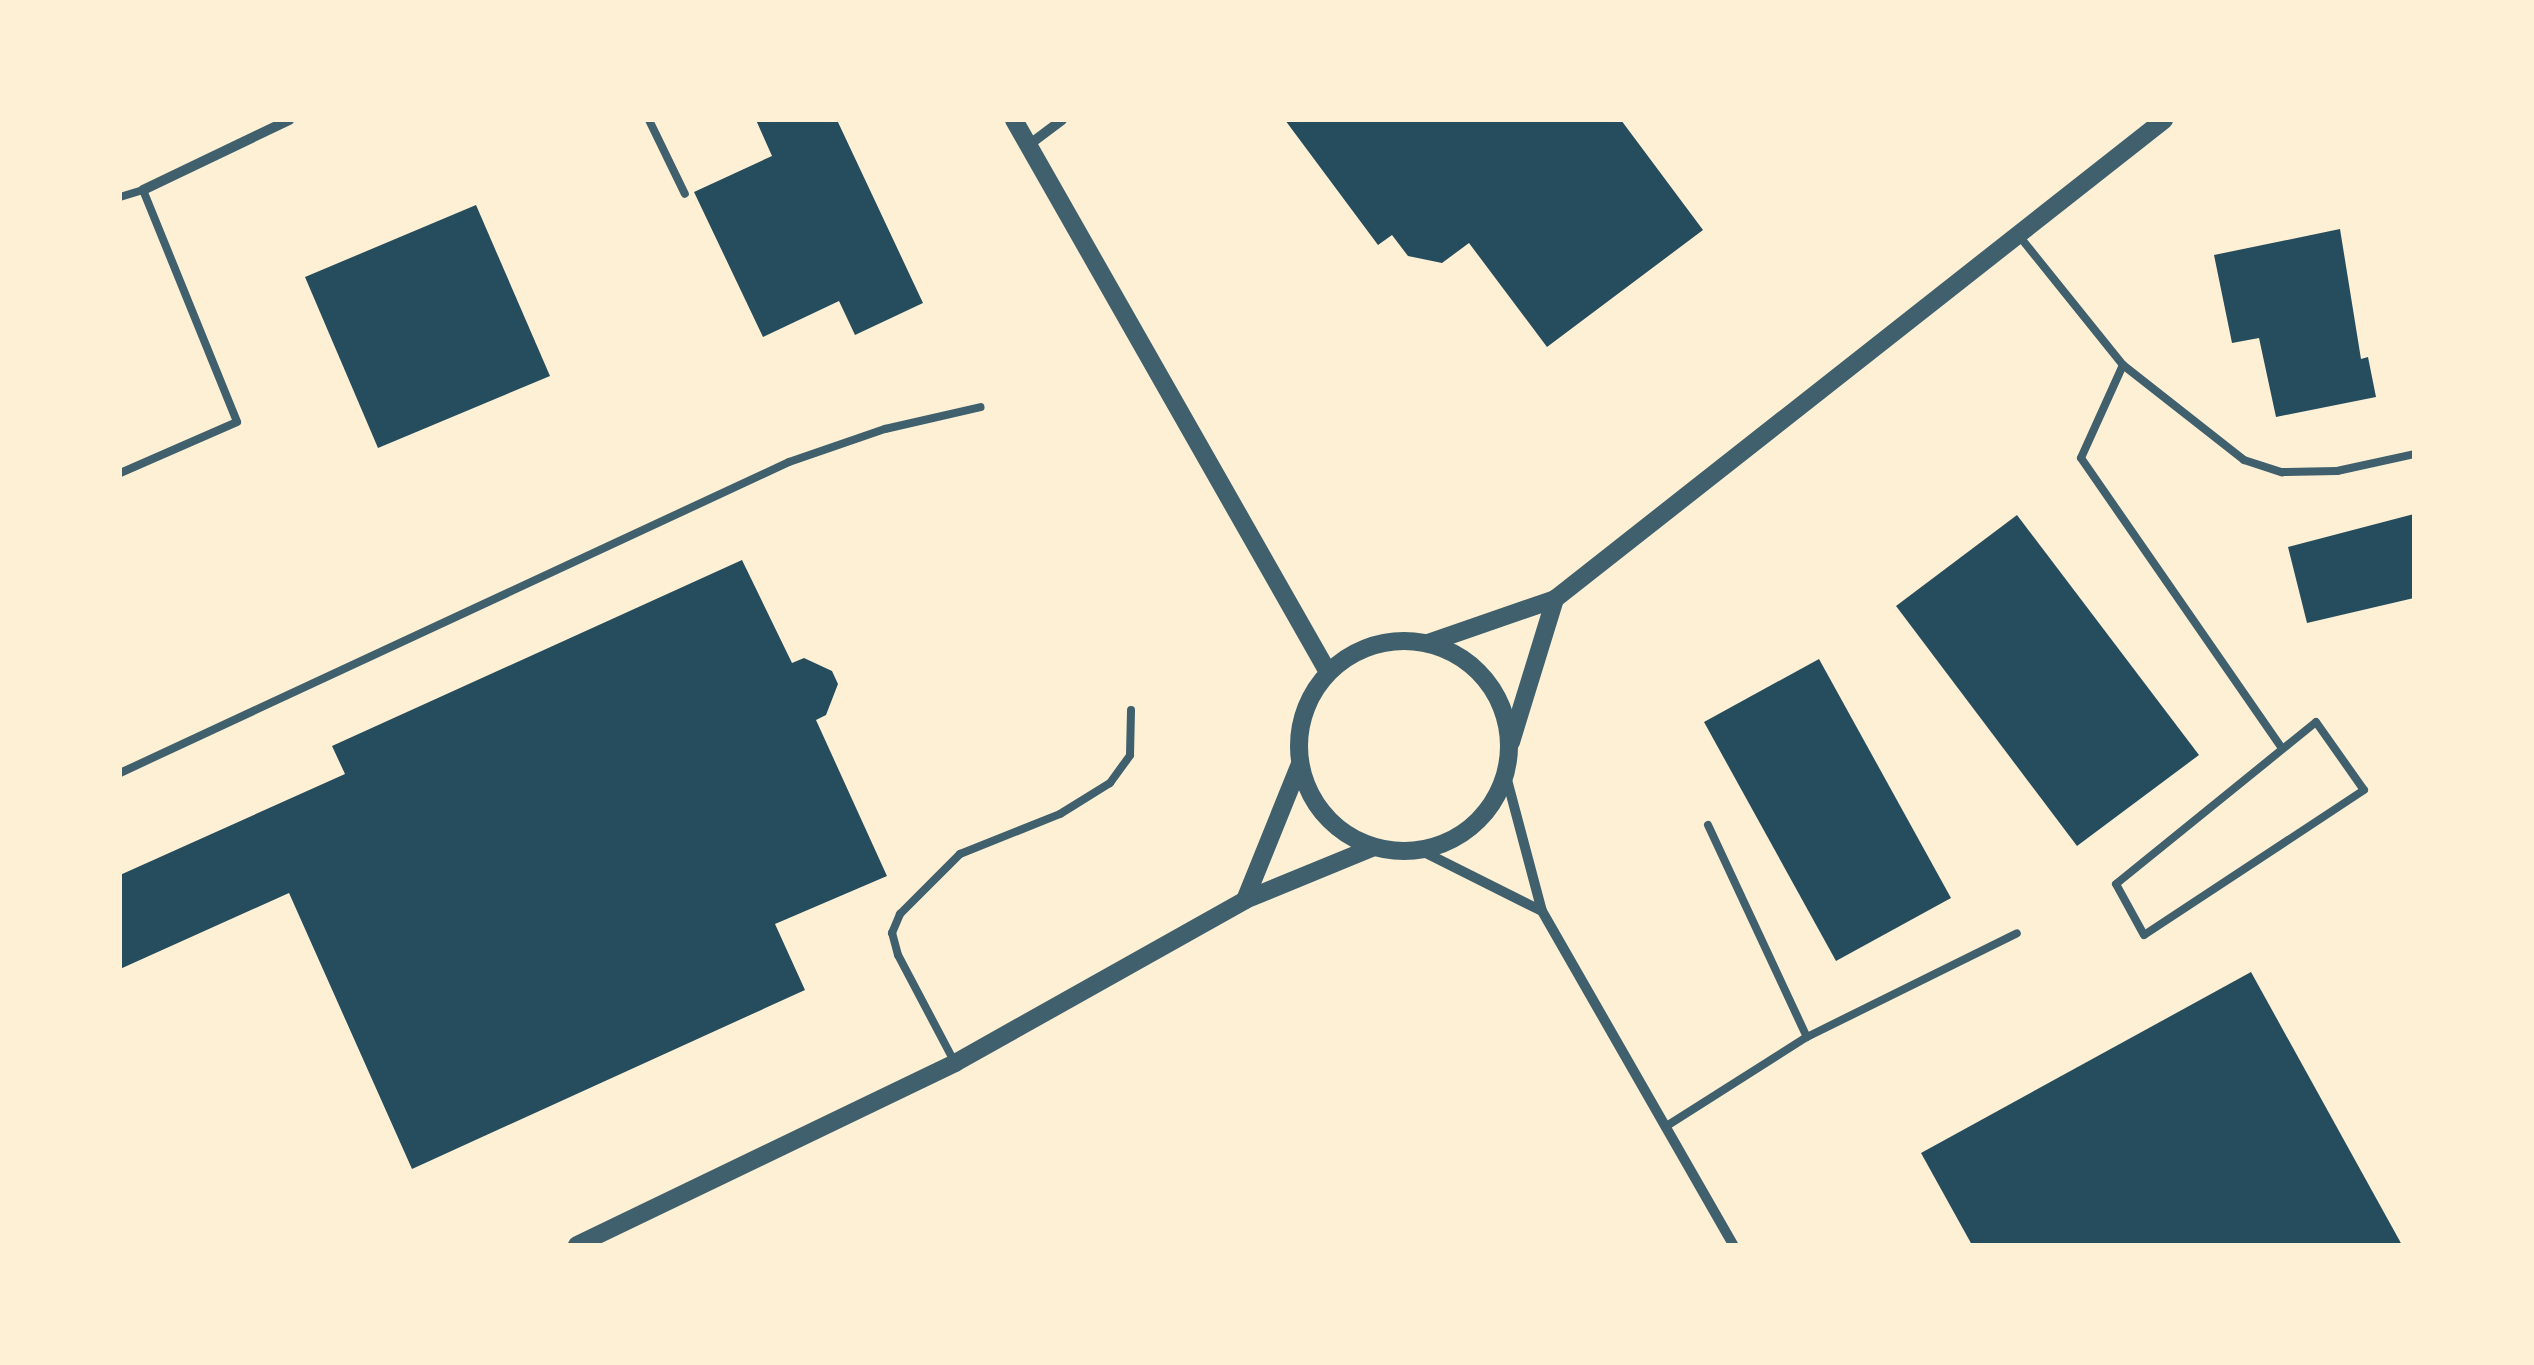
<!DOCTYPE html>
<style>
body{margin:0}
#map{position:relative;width:2534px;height:1365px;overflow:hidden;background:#fdf0d5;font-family:Ubuntu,sans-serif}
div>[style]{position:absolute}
.building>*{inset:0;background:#264d5e}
.service>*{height:8px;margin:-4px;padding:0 4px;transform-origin:4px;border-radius:4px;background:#3f606c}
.minor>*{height:10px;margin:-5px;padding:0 5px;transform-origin:5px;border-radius:5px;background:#3f606c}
.tertiary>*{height:18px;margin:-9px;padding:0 9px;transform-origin:9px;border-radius:9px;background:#3f606c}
.tertiary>.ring{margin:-9px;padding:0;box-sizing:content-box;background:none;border:18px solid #3f606c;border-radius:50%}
span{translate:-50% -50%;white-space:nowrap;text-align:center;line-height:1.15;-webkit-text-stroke:8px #fdf0d5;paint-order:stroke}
.frame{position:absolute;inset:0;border:122px solid #fdf0d5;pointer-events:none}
</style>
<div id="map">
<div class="building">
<i style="clip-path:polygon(756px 120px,837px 120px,923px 303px,855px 335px,839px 301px,763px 337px,694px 192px,772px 156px)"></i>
<i style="clip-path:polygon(1285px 120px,1621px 120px,1703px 230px,1547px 347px,1469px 243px,1442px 263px,1408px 256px,1392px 235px,1378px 245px)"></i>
<i style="clip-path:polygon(476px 205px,550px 376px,378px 448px,305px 277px)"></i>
<i style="clip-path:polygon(2340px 229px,2361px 359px,2368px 357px,2376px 397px,2276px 417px,2259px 338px,2232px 343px,2214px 255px)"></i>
<i style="clip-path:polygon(2414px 514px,2414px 598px,2307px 623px,2288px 547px)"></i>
<i style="clip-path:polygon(2017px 515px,2199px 755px,2077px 846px,1896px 606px)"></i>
<i style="clip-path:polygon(742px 560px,792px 663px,804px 658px,832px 671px,838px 684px,826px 715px,816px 720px,887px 876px,775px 924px,805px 990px,412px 1169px,289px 893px,120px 969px,120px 875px,345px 774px,332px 746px)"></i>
<i style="clip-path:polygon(1819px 659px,1951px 898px,1836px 961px,1704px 722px)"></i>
<i style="clip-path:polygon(2251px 972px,2402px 1245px,1972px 1245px,1921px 1153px)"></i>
</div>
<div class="service">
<i style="left:649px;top:120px;width:82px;rotate:64.1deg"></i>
<i style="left:120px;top:197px;width:24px;rotate:-17deg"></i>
<i style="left:143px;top:190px;width:250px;rotate:67.9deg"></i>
<i style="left:237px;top:422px;width:128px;rotate:156.4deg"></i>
<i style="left:2020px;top:237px;width:164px;rotate:51.2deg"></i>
<i style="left:2123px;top:365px;width:154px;rotate:38.1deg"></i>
<i style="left:2244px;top:460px;width:40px;rotate:18deg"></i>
<i style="left:2282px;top:472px;width:55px;rotate:-1deg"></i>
<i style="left:2337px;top:471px;width:79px;rotate:-12.4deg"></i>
<i style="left:2123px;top:365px;width:102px;rotate:114.3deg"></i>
<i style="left:2081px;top:458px;width:353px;rotate:55.3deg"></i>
<i style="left:2316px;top:722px;width:83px;rotate:54.8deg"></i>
<i style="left:2364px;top:790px;width:263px;rotate:146.6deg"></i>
<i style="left:2144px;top:935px;width:58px;rotate:-118.8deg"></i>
<i style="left:2116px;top:884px;width:257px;rotate:-39deg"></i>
<i style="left:120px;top:773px;width:738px;rotate:-24.93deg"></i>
<i style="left:789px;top:462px;width:102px;rotate:-19deg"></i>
<i style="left:885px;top:429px;width:98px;rotate:-12.9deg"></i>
<i style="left:1708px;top:825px;width:234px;rotate:65deg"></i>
<i style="left:955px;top:1063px;width:122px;rotate:-117.8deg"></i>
<i style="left:898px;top:955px;width:23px;rotate:-105deg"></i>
<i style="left:892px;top:933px;width:21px;rotate:-67deg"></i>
<i style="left:900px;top:914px;width:85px;rotate:-45deg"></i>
<i style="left:960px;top:854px;width:108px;rotate:-21.8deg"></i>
<i style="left:1060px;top:814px;width:59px;rotate:-31.8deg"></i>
<i style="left:1110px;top:783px;width:34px;rotate:-54deg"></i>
<i style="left:1130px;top:755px;width:45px;rotate:-88.7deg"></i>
<i style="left:1665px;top:1127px;width:168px;rotate:-32.4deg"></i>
<i style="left:1807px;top:1037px;width:234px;rotate:-26.3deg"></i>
</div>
<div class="minor">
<i style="left:1026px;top:147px;width:45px;rotate:-36.9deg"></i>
<i style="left:143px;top:190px;width:162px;rotate:-25.6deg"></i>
<i style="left:1506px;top:776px;width:140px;rotate:75.1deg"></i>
<i style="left:1542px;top:911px;width:385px;rotate:60.2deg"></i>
<i style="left:1420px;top:850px;width:136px;rotate:26.6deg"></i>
</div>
<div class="tertiary">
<i style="left:1014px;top:120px;width:635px;rotate:60.37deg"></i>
<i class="ring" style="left:1299px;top:641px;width:192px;height:192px"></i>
<i style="left:1428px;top:643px;width:134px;rotate:-19.1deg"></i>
<i style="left:1555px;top:599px;width:775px;rotate:-38.19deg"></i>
<i style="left:1511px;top:742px;width:150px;rotate:-72.9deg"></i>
<i style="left:1245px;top:900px;width:147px;rotate:-68deg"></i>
<i style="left:577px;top:1245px;width:420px;rotate:-25.7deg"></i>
<i style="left:955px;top:1063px;width:333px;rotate:-29.3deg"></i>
<i style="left:1245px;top:900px;width:139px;rotate:-22.3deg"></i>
</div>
<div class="frame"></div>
</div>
